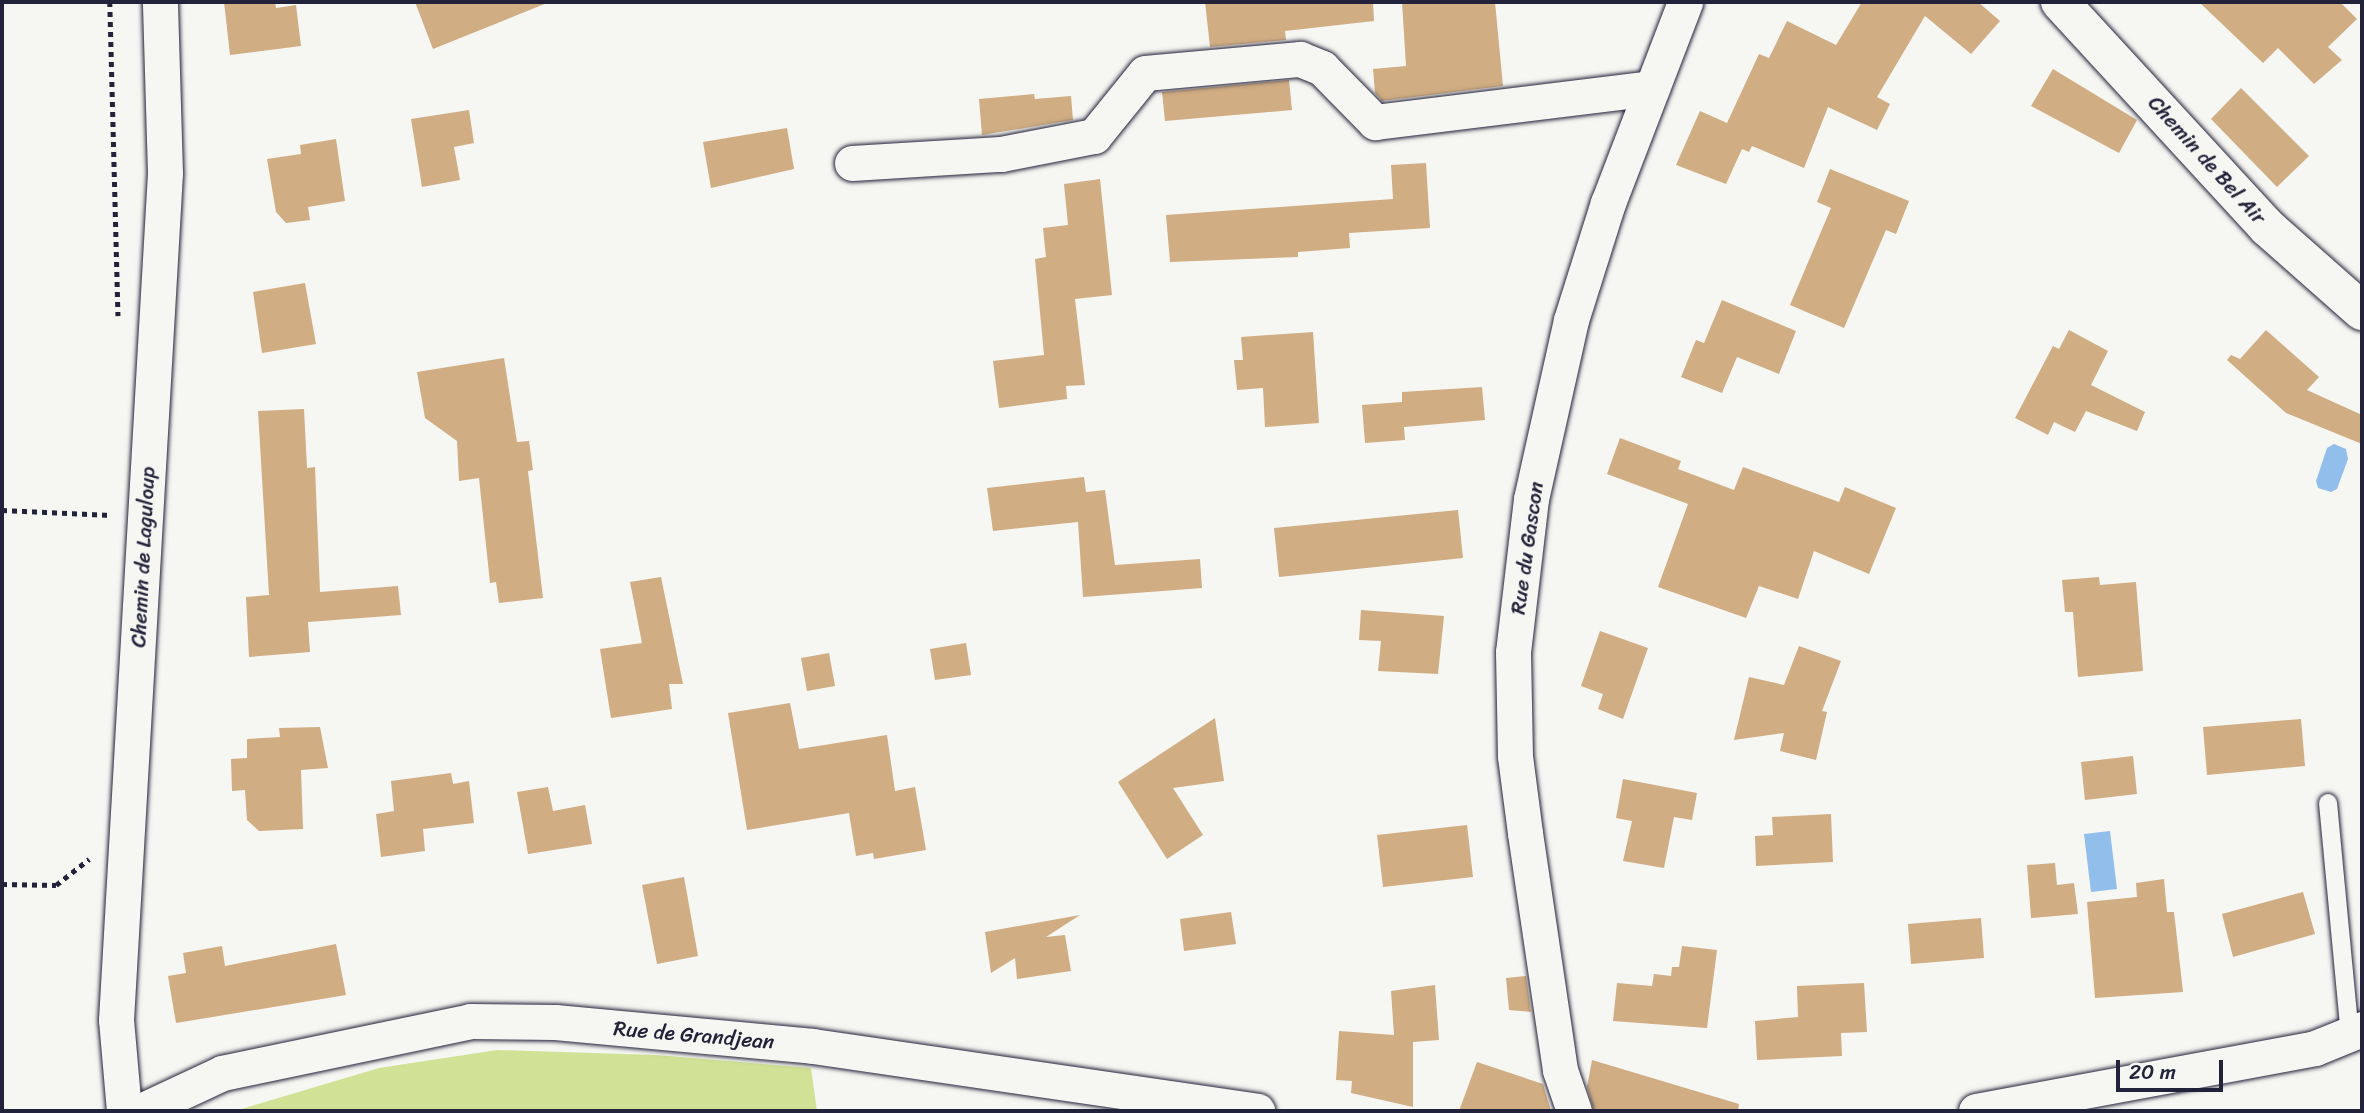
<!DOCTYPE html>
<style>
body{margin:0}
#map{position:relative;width:2364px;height:1113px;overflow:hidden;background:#f6f6f2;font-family:Sriracha,sans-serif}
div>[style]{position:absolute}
.green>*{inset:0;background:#d1e296}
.water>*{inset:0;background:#92beeb}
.building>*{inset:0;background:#d0ad83}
.path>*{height:4.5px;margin-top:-2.25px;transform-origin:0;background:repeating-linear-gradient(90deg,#22223b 0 5px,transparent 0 10px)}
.roads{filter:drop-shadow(0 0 2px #22223b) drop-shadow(0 0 2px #22223b)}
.lane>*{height:18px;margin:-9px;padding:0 9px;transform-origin:9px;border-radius:9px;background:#f6f6f2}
.street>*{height:35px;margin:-17.5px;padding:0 17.5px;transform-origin:17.5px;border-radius:17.5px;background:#f6f6f2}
.secondary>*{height:38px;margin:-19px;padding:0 19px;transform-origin:19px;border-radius:19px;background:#f6f6f2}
span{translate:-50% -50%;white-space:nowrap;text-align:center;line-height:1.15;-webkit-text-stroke:6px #f6f6f2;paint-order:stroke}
.street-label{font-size:21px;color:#22223b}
.frame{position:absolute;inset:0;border:4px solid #22223b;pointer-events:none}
.scale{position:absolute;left:2116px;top:1060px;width:107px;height:32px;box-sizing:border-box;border:4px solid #22223b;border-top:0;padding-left:9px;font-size:21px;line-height:24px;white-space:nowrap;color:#22223b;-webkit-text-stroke:5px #f6f6f2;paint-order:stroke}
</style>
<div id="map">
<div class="green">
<i style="clip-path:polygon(497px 1050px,656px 1055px,811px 1068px,817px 1111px,235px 1111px,379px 1068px)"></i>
</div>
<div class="water">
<i style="clip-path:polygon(2334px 444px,2346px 449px,2348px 459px,2337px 489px,2331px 492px,2318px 488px,2316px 481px,2327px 448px)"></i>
<i style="clip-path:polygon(2110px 831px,2117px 889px,2091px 892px,2084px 834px)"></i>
</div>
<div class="building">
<i style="clip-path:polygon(224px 2px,275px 2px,276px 8px,296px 5px,301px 46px,230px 55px)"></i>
<i style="clip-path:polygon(415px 2px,547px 2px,547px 3px,433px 49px)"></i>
<i style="clip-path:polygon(1205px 2px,1373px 2px,1374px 21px,1285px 31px,1286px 40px,1210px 47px)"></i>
<i style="clip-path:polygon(1402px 2px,1495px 2px,1503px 86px,1382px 101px,1375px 93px,1373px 69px,1406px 66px)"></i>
<i style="clip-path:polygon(1862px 2px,1978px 2px,2000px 21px,1971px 54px,1925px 16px,1877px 97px,1890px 104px,1877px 130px,1828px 107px,1804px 168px,1752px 146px,1749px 152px,1742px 149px,1726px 184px,1676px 165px,1700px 111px,1727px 123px,1759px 54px,1769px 58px,1787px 21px,1836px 45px)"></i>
<i style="clip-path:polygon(2199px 2px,2340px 2px,2357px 19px,2328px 47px,2342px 60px,2314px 84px,2278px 48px,2263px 63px)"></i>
<i style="clip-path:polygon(2053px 69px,2137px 120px,2119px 153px,2031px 106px)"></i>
<i style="clip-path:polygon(1289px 80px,1292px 110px,1165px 121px,1162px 92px)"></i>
<i style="clip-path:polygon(2241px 88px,2309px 156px,2277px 187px,2211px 119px)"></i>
<i style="clip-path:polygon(1034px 94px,1035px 99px,1071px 96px,1073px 120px,982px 135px,979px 99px)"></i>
<i style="clip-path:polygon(469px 110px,474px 143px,454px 147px,460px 180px,422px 187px,411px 119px)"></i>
<i style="clip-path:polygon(787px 128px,794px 169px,711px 188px,703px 142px)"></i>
<i style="clip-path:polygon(336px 139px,345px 201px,308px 207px,310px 220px,286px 223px,276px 212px,267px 159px,301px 154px,300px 145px)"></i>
<i style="clip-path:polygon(1426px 163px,1430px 228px,1349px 233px,1350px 248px,1298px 252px,1298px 257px,1170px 262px,1166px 215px,1393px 199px,1391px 165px)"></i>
<i style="clip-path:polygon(1830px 169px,1909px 201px,1896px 234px,1886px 230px,1844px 328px,1790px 305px,1831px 208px,1817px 202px)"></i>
<i style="clip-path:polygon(1100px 179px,1112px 295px,1075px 299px,1085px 385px,1066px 386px,1067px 399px,999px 408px,993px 361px,1044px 355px,1035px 259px,1046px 257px,1043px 228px,1068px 225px,1064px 184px)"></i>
<i style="clip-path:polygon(305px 283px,316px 344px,262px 353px,253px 292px)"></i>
<i style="clip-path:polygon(1722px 300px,1796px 331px,1779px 374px,1737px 357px,1722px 393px,1681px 377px,1696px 340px,1704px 343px)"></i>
<i style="clip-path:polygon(2069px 330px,2108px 351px,2091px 385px,2145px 412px,2137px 431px,2086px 411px,2075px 432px,2054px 422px,2048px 435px,2015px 418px,2053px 346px,2059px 349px)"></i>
<i style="clip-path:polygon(2266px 330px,2319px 377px,2307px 390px,2362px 415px,2362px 444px,2286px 413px,2227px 360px,2231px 355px,2240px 359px)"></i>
<i style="clip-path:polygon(1313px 332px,1319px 423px,1265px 427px,1263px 388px,1237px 390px,1234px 360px,1243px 360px,1241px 337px)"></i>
<i style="clip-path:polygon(504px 358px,517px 442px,529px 441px,533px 470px,528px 471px,543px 598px,499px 603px,496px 582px,490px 583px,479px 478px,459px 481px,457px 441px,425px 418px,417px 372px)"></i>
<i style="clip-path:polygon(1482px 387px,1485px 420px,1404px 427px,1405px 440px,1365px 443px,1362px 405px,1402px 402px,1402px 392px)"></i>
<i style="clip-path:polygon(304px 409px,307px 468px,315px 467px,320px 592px,398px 586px,401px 615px,308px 622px,310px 652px,249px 657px,246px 597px,269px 595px,258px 411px)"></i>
<i style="clip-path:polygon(1620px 438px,1681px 461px,1678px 469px,1734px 490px,1743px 467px,1839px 502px,1845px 487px,1896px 508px,1869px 574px,1814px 551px,1798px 599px,1759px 586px,1746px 618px,1658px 587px,1688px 504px,1607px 474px)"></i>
<i style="clip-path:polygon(1084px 477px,1086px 492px,1105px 490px,1115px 565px,1200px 559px,1202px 588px,1083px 597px,1078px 522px,993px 531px,987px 488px)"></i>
<i style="clip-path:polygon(1458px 510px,1463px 558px,1279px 577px,1274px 528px)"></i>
<i style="clip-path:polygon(661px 577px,683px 684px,669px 684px,672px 709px,611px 718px,600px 649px,642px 643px,630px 582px)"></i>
<i style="clip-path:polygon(2099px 577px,2100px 585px,2136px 582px,2143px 671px,2078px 677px,2073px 612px,2065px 612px,2062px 580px)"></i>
<i style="clip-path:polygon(1361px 610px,1444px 616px,1438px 674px,1378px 671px,1381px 641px,1359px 640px)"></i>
<i style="clip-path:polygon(1600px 631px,1648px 648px,1623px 719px,1598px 709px,1603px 694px,1581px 686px)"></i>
<i style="clip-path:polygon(966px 643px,971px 675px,935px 680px,930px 649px)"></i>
<i style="clip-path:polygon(1799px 646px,1841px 661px,1822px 711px,1827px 712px,1816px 760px,1780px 751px,1784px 733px,1734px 740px,1749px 677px,1784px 685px)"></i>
<i style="clip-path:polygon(829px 653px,835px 686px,807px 691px,801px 658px)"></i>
<i style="clip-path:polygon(790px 703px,799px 749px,887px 735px,895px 791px,915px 787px,926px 850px,874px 859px,873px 853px,856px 856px,849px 813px,747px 830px,728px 713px)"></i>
<i style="clip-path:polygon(1215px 718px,1224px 781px,1173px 788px,1203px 835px,1167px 859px,1118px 782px)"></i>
<i style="clip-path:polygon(2301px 719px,2305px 766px,2207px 775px,2203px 727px)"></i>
<i style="clip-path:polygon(320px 727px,328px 768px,301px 770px,303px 829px,259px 831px,247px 820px,245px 790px,232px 791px,231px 759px,247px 758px,247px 739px,280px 737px,279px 728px)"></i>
<i style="clip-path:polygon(2133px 756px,2137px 794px,2085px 800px,2081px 762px)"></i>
<i style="clip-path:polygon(451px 773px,453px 784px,469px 781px,474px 823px,423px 829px,425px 851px,381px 857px,376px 814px,394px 811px,391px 781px)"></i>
<i style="clip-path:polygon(1623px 779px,1697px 793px,1692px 820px,1674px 817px,1664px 868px,1623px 861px,1632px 821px,1616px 818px)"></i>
<i style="clip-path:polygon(548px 787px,553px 811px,585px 805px,592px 844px,528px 854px,517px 792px)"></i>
<i style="clip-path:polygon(1831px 814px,1833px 862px,1756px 866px,1755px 836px,1773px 835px,1772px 817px)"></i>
<i style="clip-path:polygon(1467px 825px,1473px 877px,1383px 887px,1377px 835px)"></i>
<i style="clip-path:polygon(2055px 863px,2057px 885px,2074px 883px,2078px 914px,2031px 918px,2027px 865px)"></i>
<i style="clip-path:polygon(684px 877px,698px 956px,657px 964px,642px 885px)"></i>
<i style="clip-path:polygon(2164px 879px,2167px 912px,2174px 912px,2183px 992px,2095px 998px,2087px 902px,2137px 897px,2136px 883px)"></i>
<i style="clip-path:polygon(2303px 892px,2315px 934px,2233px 957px,2222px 914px)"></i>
<i style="clip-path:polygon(1231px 912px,1236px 944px,1184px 951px,1180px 919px)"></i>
<i style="clip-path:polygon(1080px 915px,1046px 937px,1065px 935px,1071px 971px,1017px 979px,1015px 958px,991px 973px,985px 932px)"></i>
<i style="clip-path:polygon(1981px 918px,1984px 958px,1911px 964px,1908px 924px)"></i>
<i style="clip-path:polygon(336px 944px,346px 995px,176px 1023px,168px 976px,186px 973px,183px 953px,222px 946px,225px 966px)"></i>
<i style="clip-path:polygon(1682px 946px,1717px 950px,1707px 1028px,1613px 1021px,1617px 983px,1652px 986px,1654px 974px,1671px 976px,1672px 967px,1679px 967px)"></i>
<i style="clip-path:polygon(1526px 976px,1531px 1012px,1509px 1010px,1506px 978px)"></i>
<i style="clip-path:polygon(1864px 983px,1867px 1032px,1841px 1033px,1842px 1056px,1757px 1060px,1755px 1021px,1798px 1017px,1797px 986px)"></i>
<i style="clip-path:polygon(1435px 985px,1439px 1040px,1413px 1042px,1413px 1107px,1351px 1093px,1352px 1081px,1336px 1080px,1339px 1031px,1394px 1035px,1391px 991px)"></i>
<i style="clip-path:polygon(1592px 1060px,1739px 1104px,1738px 1111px,1594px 1111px,1587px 1087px)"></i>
<i style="clip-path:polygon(1477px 1062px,1543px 1084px,1551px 1111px,1459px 1111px)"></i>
</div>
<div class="path">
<i style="left:110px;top:2px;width:314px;rotate:88.5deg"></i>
<i style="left:2px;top:510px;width:109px;rotate:2.6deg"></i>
<i style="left:2px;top:884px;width:54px;rotate:1.1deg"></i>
<i style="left:56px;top:885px;width:42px;rotate:-38.2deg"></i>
</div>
<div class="roads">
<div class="lane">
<i style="left:2328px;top:803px;width:232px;rotate:84.6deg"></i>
</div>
<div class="street">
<i style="left:852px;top:163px;width:149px;rotate:-3.5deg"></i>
<i style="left:1001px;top:154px;width:95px;rotate:-11deg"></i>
<i style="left:1094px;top:136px;width:81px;rotate:-51deg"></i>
<i style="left:1145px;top:73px;width:156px;rotate:-5.2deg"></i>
<i style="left:1300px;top:59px;width:24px;rotate:22deg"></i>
<i style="left:1322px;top:68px;width:76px;rotate:45.5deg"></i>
<i style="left:1375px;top:122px;width:279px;rotate:-7deg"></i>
<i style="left:124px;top:1111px;width:91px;rotate:-95deg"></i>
<i style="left:116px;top:1020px;width:848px;rotate:-86.69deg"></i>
<i style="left:165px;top:173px;width:171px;rotate:-91.7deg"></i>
<i style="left:141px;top:1111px;width:89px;rotate:-25.1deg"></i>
<i style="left:222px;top:1073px;width:253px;rotate:-11.8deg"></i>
<i style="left:470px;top:1021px;width:85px;rotate:0.7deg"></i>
<i style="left:555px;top:1022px;width:259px;rotate:5.3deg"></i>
<i style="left:813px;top:1046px;width:449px;rotate:8.3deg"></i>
<i style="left:1574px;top:1111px;width:43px;rotate:-108.9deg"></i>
<i style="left:1560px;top:1070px;width:240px;rotate:-98.4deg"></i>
<i style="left:1525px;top:833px;width:78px;rotate:-97.4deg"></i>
<i style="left:1515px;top:756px;width:104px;rotate:-91.1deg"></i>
<i style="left:1513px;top:652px;width:154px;rotate:-83.3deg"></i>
<i style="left:1531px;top:499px;width:183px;rotate:-77.4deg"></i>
<i style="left:1571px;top:320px;width:123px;rotate:-72.5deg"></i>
<i style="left:1608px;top:203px;width:215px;rotate:-69deg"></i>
<i style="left:1976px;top:1111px;width:345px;rotate:-10.5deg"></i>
<i style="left:2315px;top:1048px;width:51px;rotate:-22deg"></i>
</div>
<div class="secondary">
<i style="left:2060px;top:2px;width:306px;rotate:47.4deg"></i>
<i style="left:2267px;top:227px;width:127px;rotate:41.5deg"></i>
</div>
</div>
<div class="street-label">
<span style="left:2207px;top:160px;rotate:48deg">Chemin de Bel Air</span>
<span style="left:1527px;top:548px;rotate:-82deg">Rue du Gascon</span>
<span style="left:143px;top:557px;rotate:-87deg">Chemin de Laguloup</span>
<span style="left:694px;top:1035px;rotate:5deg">Rue de Grandjean</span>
</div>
<div class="frame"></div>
<div class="scale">20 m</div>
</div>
